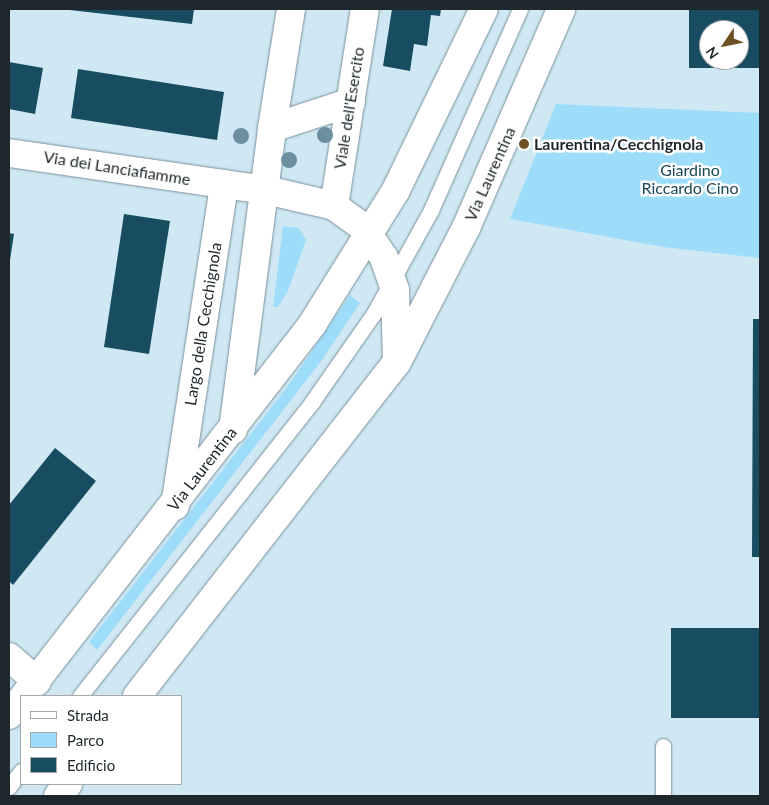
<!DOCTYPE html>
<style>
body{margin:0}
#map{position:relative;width:769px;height:805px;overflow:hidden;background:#cfe8f3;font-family:Lato,sans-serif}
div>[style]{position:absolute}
.green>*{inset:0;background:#9dddf9}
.building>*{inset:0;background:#174c61}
.roads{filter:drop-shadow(0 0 1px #79909b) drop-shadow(0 0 1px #79909b)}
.service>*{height:15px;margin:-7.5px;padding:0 7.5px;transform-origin:7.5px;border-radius:7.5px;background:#fff}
.minor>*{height:28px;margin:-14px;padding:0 14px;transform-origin:14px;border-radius:14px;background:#fff}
.secondary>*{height:28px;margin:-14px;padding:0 14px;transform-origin:14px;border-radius:14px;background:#fff}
.trees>*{width:16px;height:16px;margin:-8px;border-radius:50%;background:#6c8f9d}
.dots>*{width:14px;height:14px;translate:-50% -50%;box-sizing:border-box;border:2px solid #fff;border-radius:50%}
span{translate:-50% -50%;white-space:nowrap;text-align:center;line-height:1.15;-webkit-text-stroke:5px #fff;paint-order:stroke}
.street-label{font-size:16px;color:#1e272b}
.poi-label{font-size:16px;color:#1e272b;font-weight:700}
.left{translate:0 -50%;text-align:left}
.park-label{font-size:16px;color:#1b4657}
.frame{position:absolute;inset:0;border:10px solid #1e272b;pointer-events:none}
.legend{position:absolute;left:20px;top:695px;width:162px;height:90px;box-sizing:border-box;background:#fff;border:1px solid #a5a9aa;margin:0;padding:6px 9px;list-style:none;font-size:15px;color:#1e272b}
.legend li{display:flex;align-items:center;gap:10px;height:25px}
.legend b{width:25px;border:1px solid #a5a9aa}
.north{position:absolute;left:699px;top:20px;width:50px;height:50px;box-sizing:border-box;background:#fff;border:1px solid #a5a9aa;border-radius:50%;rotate:236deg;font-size:14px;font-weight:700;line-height:20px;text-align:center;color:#1e272b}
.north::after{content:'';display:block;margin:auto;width:18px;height:22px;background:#6d5124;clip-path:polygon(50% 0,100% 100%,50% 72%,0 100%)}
</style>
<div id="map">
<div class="green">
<i style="clip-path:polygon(556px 104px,760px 113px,760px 258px,663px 247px,510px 219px)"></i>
<i style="clip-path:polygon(283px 226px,299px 228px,306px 240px,288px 291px,278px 307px,273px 307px)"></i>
<i style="clip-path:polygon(350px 295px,360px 303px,322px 360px,97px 650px,89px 642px,288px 386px)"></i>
</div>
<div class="building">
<i style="clip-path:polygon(61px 9px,194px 9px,192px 24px)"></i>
<i style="clip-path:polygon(392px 9px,441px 9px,440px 16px,431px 15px,427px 46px,414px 44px,410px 71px,383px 66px)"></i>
<i style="clip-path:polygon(evenodd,689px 9px,760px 9px,760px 68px,689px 68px,689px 9px,709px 30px,739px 30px,739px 60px,709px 60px,709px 30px)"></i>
<i style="clip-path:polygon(9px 62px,43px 68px,35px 114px,9px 109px)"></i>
<i style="clip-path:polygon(78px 69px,224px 92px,217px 140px,71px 118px)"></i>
<i style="clip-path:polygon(124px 214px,170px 221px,149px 354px,104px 347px)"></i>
<i style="clip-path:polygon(9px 233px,14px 234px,10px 260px,9px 260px)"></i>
<i style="clip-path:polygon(753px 319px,760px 319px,760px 557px,752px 557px)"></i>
<i style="clip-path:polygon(55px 448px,96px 481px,13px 585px,9px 581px,9px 505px)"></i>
<i style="clip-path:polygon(671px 628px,760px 628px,760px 718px,671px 718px)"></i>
</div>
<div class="roads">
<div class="service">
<i style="left:80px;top:696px;width:375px;rotate:-51.7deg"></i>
<i style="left:312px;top:402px;width:108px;rotate:-55.1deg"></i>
<i style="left:374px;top:313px;width:118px;rotate:-61deg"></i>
<i style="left:431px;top:210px;width:220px;rotate:-66.1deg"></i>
<i style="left:9px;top:787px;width:20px;rotate:-53deg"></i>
<i style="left:663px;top:796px;width:50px;rotate:-90deg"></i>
</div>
<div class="minor">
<i style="left:272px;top:128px;width:83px;rotate:-18.2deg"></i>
<i style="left:9px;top:153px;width:260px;rotate:8.2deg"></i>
<i style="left:266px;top:190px;width:70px;rotate:13.2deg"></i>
<i style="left:334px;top:206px;width:37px;rotate:36deg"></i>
<i style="left:364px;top:228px;width:36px;rotate:56deg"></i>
<i style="left:384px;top:258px;width:34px;rotate:71deg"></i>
<i style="left:395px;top:290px;width:72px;rotate:88.4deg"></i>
<i style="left:334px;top:206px;width:199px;rotate:-81.1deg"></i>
<i style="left:233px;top:430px;width:305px;rotate:-82.6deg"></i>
<i style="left:272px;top:128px;width:121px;rotate:-80.9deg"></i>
<i style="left:175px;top:506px;width:326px;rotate:-81.3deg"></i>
<i style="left:9px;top:657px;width:37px;rotate:41deg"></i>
</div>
<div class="secondary">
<i style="left:24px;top:696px;width:472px;rotate:-52.2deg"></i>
<i style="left:313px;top:323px;width:155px;rotate:-58deg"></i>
<i style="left:395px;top:192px;width:203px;rotate:-64.1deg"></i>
<i style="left:137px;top:696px;width:423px;rotate:-52.1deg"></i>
<i style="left:397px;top:362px;width:151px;rotate:-62.8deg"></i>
<i style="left:466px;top:228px;width:239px;rotate:-66.5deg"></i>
<i style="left:9px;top:715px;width:19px;rotate:-51deg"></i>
<i style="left:58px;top:796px;width:16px;rotate:-50deg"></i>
</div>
</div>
<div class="trees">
<i style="left:325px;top:135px"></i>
<i style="left:241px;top:136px"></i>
<i style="left:289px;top:160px"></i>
</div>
<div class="dots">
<i style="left:524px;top:144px;background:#6d5124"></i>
</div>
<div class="street-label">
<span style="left:349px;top:108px;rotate:-81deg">Viale dell'Esercito</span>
<span style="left:117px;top:168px;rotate:9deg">Via dei Lanciafiamme</span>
<span style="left:490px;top:174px;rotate:-66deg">Via Laurentina</span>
<span style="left:203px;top:324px;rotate:-81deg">Largo della Cecchignola</span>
<span style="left:202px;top:469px;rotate:-52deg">Via Laurentina</span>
</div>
<div class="poi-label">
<span class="left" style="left:534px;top:144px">Laurentina/Cecchignola</span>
</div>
<div class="park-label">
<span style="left:690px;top:179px">Giardino<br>Riccardo Cino</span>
</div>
<div class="frame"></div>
<ul class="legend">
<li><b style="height:6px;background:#fff"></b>Strada</li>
<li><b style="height:14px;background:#9dddf9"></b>Parco</li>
<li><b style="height:14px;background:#174c61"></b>Edificio</li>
</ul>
<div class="north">N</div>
</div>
